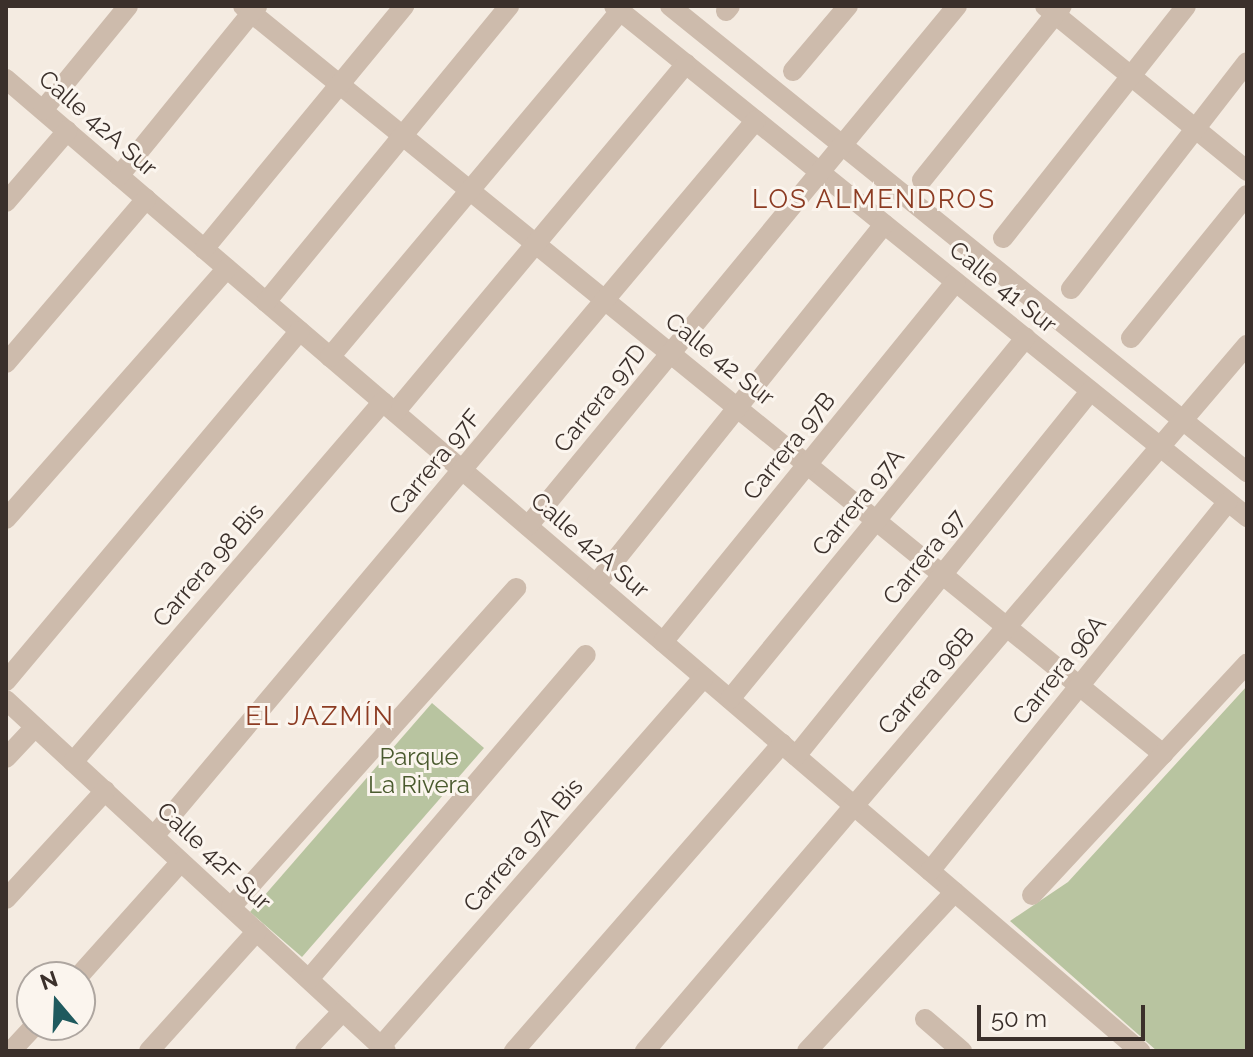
<!DOCTYPE html>
<meta charset="utf-8">
<style>
body{margin:0}
#map{position:relative;width:1253px;height:1057px;overflow:hidden;background:#f4ebe1;font-family:Raleway,sans-serif}
div>[style]{position:absolute}
.green>*{inset:0;background:#b8c4a0}
.minor>*{height:20px;margin:-10px;padding:0 10px;transform-origin:10px;border-radius:10px;background:#cdbbac}
span{translate:-50% -50%;white-space:nowrap;text-align:center;line-height:1.15;-webkit-text-stroke:6px #fbf5ee;paint-order:stroke}
.street-label{font-size:24px;color:#3b302b}
.park-label{font-size:24px;color:#4a5a2e}
.neighbourhood-label{font-size:26px;color:#8c3b22;letter-spacing:2px}
.frame{position:absolute;inset:0;border:8px solid #3b302b;pointer-events:none}
.north{position:absolute;left:16px;top:961px;width:80px;height:80px;box-sizing:border-box;background:#fbf5ee;border:2px solid #aea6a0;border-radius:50%;rotate:341deg;font-size:22px;font-weight:700;line-height:32px;text-align:center;color:#3b302b}
.north::after{content:'';display:block;margin:auto;width:28px;height:36px;background:#1f5a5e;clip-path:polygon(50% 0,100% 100%,50% 72%,0 100%)}
.scale{position:absolute;left:977px;top:1005px;width:168px;height:36px;box-sizing:border-box;border:4px solid #3b302b;border-top:0;padding-left:10px;font-size:24px;line-height:28px;white-space:nowrap;color:#3b302b;-webkit-text-stroke:6px #fbf5ee;paint-order:stroke}
</style>
<div id="map">
<div class="green">
<i style="clip-path:polygon(1247px 686px,1247px 1051px,1157px 1051px,1010px 921px,1068px 882px)"></i>
<i style="clip-path:polygon(432px 703px,484px 748px,302px 957px,250px 912px)"></i>
</div>
<div class="minor">
<i style="left:243px;top:6px;width:1186px;rotate:39.11deg"></i>
<i style="left:614px;top:6px;width:814px;rotate:38.91deg"></i>
<i style="left:670px;top:6px;width:742px;rotate:38.93deg"></i>
<i style="left:1045px;top:6px;width:261px;rotate:39.2deg"></i>
<i style="left:726px;top:11px;width:6px;rotate:-51deg"></i>
<i style="left:793px;top:71px;width:85px;rotate:-49.8deg"></i>
<i style="left:6px;top:79px;width:1494px;rotate:40.6deg"></i>
<i style="left:43px;top:110px;width:134px;rotate:-50.7deg"></i>
<i style="left:119px;top:176px;width:219px;rotate:-50.9deg"></i>
<i style="left:922px;top:180px;width:223px;rotate:-51.2deg"></i>
<i style="left:6px;top:202px;width:94px;rotate:-49.3deg"></i>
<i style="left:1003px;top:238px;width:295px;rotate:-51.7deg"></i>
<i style="left:204px;top:249px;width:315px;rotate:-50.5deg"></i>
<i style="left:1071px;top:289px;width:287px;rotate:-52.2deg"></i>
<i style="left:266px;top:302px;width:383px;rotate:-50.6deg"></i>
<i style="left:1131px;top:338px;width:184px;rotate:-51deg"></i>
<i style="left:330px;top:357px;width:451px;rotate:-50deg"></i>
<i style="left:6px;top:363px;width:216px;rotate:-49.5deg"></i>
<i style="left:395px;top:412px;width:454px;rotate:-50.1deg"></i>
<i style="left:6px;top:519px;width:334px;rotate:-48.6deg"></i>
<i style="left:528px;top:526px;width:674px;rotate:-50.48deg"></i>
<i style="left:596px;top:584px;width:461px;rotate:-51.3deg"></i>
<i style="left:663px;top:642px;width:464px;rotate:-50.9deg"></i>
<i style="left:6px;top:681px;width:457px;rotate:-50deg"></i>
<i style="left:730px;top:699px;width:467px;rotate:-50.7deg"></i>
<i style="left:6px;top:700px;width:517px;rotate:42.73deg"></i>
<i style="left:796px;top:756px;width:469px;rotate:-51.1deg"></i>
<i style="left:6px;top:758px;width:42px;rotate:-46.9deg"></i>
<i style="left:73px;top:762px;width:475px;rotate:-49.3deg"></i>
<i style="left:154px;top:836px;width:935px;rotate:-49.94deg"></i>
<i style="left:930px;top:871px;width:474px;rotate:-51.1deg"></i>
<i style="left:1032px;top:895px;width:316px;rotate:-47.1deg"></i>
<i style="left:6px;top:899px;width:147px;rotate:-47.5deg"></i>
<i style="left:231px;top:907px;width:428px;rotate:-48.2deg"></i>
<i style="left:78px;top:977px;width:154px;rotate:-48.2deg"></i>
<i style="left:309px;top:979px;width:426px;rotate:-49.5deg"></i>
<i style="left:925px;top:1019px;width:49px;rotate:40.9deg"></i>
<i style="left:381px;top:1046px;width:490px;rotate:-48.8deg"></i>
<i style="left:11px;top:1051px;width:35px;rotate:-47deg"></i>
<i style="left:149px;top:1051px;width:161px;rotate:-48deg"></i>
<i style="left:305px;top:1051px;width:55px;rotate:-46.5deg"></i>
<i style="left:514px;top:1051px;width:408px;rotate:-48.9deg"></i>
<i style="left:645px;top:1051px;width:928px;rotate:-49.55deg"></i>
<i style="left:807px;top:1051px;width:217px;rotate:-47.1deg"></i>
</div>
<div class="street-label">
<span style="left:98px;top:123px;rotate:41deg">Calle 42A Sur</span>
<span style="left:1003px;top:287px;rotate:39deg">Calle 41 Sur</span>
<span style="left:720px;top:359px;rotate:39deg">Calle 42 Sur</span>
<span style="left:600px;top:398px;rotate:-51deg">Carrera 97D</span>
<span style="left:789px;top:446px;rotate:-51deg">Carrera 97B</span>
<span style="left:435px;top:462px;rotate:-50deg">Carrera 97F</span>
<span style="left:858px;top:502px;rotate:-51deg">Carrera 97A</span>
<span style="left:590px;top:545px;rotate:41deg">Calle 42A Sur</span>
<span style="left:924px;top:557px;rotate:-51deg">Carrera 97</span>
<span style="left:208px;top:565px;rotate:-49deg">Carrera 98 Bis</span>
<span style="left:1059px;top:670px;rotate:-51deg">Carrera 96A</span>
<span style="left:926px;top:681px;rotate:-49deg">Carrera 96B</span>
<span style="left:523px;top:845px;rotate:-49deg">Carrera 97A Bis</span>
<span style="left:214px;top:856px;rotate:43deg">Calle 42F Sur</span>
</div>
<div class="park-label">
<span style="left:419px;top:771px">Parque<br>La Rivera</span>
</div>
<div class="neighbourhood-label">
<span style="left:874px;top:200px">LOS ALMENDROS</span>
<span style="left:320px;top:717px">EL JAZMÍN</span>
</div>
<div class="frame"></div>
<div class="north">N</div>
<div class="scale">50 m</div>
</div>
